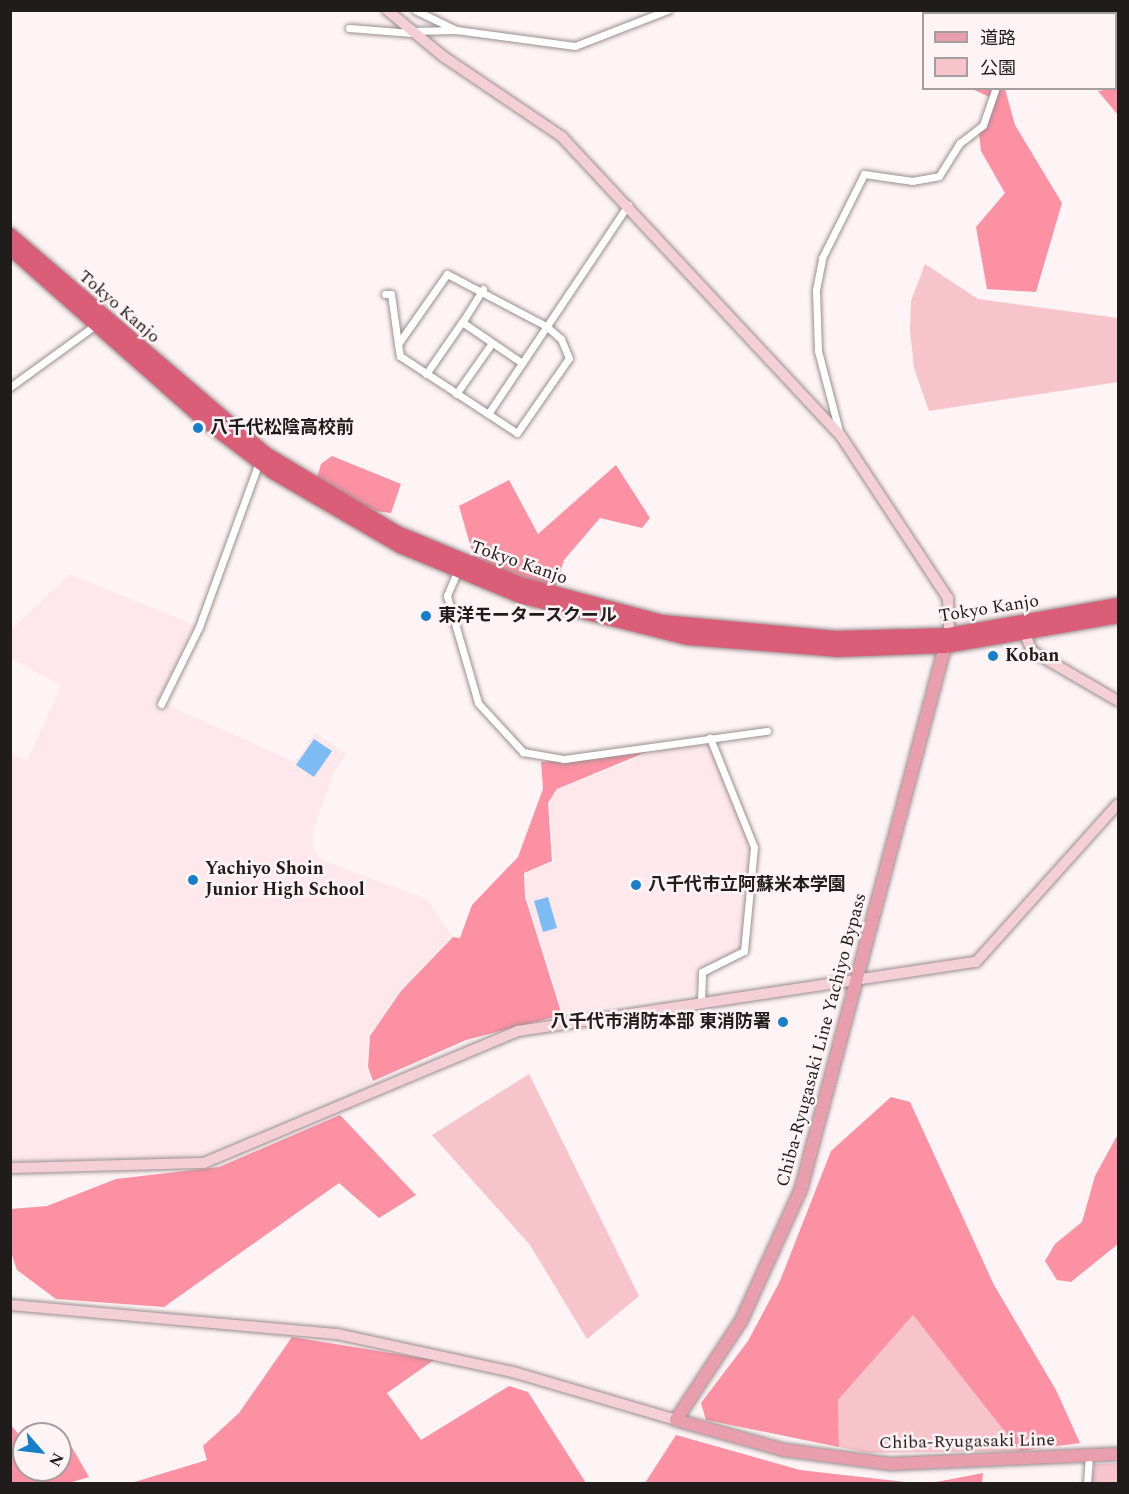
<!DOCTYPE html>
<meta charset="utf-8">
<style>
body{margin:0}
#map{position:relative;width:1129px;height:1494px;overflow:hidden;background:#fff4f5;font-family:Spectral,"Noto Sans JP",serif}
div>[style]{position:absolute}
.built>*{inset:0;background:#fee8eb}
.green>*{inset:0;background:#f7c4cb}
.forest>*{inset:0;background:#fb91a3}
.water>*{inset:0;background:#7dbbf4}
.roads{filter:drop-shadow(0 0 2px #9a8e8f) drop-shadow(0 0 2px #9a8e8f)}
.street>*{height:7px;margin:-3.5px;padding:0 3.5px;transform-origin:3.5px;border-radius:3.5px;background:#fff}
.secondary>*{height:10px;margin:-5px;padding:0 5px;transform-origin:5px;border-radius:5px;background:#f4cfd6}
.primary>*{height:12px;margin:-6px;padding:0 6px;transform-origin:6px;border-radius:6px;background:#e99eae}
.highway>*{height:14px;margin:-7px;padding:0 7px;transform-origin:7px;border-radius:7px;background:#da5e78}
.dots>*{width:16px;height:16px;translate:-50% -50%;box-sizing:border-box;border:3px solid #fff4f5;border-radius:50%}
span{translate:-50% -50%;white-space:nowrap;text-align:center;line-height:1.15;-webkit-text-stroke:5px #fff4f5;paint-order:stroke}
.street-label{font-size:18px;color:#201c1c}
.poi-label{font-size:18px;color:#201c1c;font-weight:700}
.left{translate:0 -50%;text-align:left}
.right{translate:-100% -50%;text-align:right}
.frame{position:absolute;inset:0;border:12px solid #201c1c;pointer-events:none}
.legend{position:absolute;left:922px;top:12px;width:195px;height:78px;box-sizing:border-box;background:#fff4f5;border:2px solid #a69e9e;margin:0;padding:8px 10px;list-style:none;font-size:18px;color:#201c1c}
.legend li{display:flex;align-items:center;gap:12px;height:30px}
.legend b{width:30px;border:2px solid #a69e9e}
.north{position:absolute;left:12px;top:1422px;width:60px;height:60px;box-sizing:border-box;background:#fff4f5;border:2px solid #a69e9e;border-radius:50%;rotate:118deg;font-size:16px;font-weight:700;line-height:24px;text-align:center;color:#201c1c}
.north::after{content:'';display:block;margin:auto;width:21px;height:27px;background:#177fc9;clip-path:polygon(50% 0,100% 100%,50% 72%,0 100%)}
</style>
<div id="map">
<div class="built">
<i style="clip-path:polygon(70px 574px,194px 625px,158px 701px,295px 762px,315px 733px,347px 754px,335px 770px,313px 830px,313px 851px,324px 861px,427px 899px,452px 936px,399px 992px,369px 1036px,366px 1067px,372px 1082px,204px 1153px,161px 1159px,11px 1161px,11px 753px,27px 761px,61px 686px,11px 658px,10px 631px)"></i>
<i style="clip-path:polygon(707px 742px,751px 847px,741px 949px,698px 970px,694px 994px,563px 1014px,526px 896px,527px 870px,554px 862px,549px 804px,558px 789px,659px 750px)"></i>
</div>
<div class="green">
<i style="clip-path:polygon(925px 264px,978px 299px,1118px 318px,1118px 382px,929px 411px,914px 368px,910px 331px,911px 301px)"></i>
<i style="clip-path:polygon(529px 1074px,639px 1296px,587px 1339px,530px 1245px,432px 1135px)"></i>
<i style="clip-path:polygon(913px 1315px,1020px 1451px,868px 1453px,839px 1447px,838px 1400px)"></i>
<i style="clip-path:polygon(1118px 1463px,1118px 1483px,1092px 1483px,1094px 1464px)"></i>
</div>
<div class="forest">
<i style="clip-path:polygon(994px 10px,995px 13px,923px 11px)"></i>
<i style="clip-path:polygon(1076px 11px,1118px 11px,1118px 115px,1098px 91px,1116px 88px,1116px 14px)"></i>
<i style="clip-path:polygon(972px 89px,1005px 89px,1015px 125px,1062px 203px,1036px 292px,987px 289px,976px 227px,1005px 193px,981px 151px,979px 133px,994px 99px)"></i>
<i style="clip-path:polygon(332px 456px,401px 484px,391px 513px,375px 511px,317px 478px,321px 464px)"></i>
<i style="clip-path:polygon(616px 465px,650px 518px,642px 528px,600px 518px,564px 560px,555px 589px,474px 558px,459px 506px,509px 480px,538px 534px)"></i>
<i style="clip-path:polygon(649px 751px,557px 789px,548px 803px,552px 861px,524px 873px,525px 897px,562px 1015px,466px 1040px,373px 1081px,368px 1067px,370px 1036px,401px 991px,453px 937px,460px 938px,472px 905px,518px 857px,543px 789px,541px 762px)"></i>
<i style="clip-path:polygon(891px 1097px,910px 1102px,994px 1285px,1056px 1390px,1080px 1443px,1020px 1451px,913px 1315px,838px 1400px,839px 1447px,706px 1420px,701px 1403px,748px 1341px,780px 1281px,831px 1151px)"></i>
<i style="clip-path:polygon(340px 1115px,416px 1195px,379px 1218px,339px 1183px,164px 1307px,56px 1299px,17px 1270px,11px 1252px,11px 1209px,47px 1206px,116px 1179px,219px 1167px)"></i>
<i style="clip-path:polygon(1118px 1134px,1118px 1244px,1071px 1282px,1057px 1280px,1045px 1261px,1055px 1244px,1082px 1222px,1095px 1176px)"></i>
<i style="clip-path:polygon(292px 1337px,434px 1360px,387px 1393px,421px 1440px,509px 1386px,528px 1392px,586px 1483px,128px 1484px,207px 1460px,203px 1446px,239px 1413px)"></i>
<i style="clip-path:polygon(11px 1425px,24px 1441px,24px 1470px,60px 1470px,60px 1447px,70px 1444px,89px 1477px,69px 1483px,11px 1483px)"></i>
<i style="clip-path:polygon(676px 1435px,800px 1470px,914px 1483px,645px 1483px)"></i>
<i style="clip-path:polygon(983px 1473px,982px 1483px,931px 1483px)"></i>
</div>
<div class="water">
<i style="clip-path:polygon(314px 739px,332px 751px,314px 777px,296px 765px)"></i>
<i style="clip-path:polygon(548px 897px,557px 928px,543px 932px,534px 901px)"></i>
</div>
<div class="roads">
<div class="street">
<i style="left:415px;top:10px;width:46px;rotate:26deg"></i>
<i style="left:996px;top:10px;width:4px;rotate:90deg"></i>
<i style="left:349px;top:28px;width:63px;rotate:4.5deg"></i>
<i style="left:411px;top:31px;width:45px;rotate:-1.3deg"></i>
<i style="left:456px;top:30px;width:120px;rotate:7.7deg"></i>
<i style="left:575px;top:46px;width:100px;rotate:-21.2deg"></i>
<i style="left:483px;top:289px;width:39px;rotate:122deg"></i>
<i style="left:462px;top:322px;width:73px;rotate:34.3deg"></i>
<i style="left:385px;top:294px;width:6px"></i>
<i style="left:391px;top:294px;width:36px;rotate:82deg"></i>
<i style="left:396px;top:330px;width:14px;rotate:82deg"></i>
<i style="left:398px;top:344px;width:12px;rotate:81deg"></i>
<i style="left:400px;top:356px;width:140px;rotate:33.3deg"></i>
<i style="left:517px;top:433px;width:91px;rotate:-55.3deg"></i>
<i style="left:569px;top:358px;width:21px;rotate:-113deg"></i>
<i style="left:561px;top:339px;width:20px;rotate:-139deg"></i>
<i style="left:546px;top:326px;width:112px;rotate:-152.3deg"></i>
<i style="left:447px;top:274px;width:85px;rotate:125deg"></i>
<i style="left:426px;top:374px;width:63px;rotate:-55.3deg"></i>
<i style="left:10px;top:387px;width:109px;rotate:-36deg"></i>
<i style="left:456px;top:394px;width:62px;rotate:-54.8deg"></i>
<i style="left:488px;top:414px;width:252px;rotate:-56.2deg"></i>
<i style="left:839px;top:431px;width:83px;rotate:-104.7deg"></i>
<i style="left:818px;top:351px;width:61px;rotate:-91.9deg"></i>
<i style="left:816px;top:290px;width:33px;rotate:-79deg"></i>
<i style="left:822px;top:258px;width:94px;rotate:-63.4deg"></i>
<i style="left:864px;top:174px;width:49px;rotate:8.3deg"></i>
<i style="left:912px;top:181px;width:27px;rotate:-10deg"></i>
<i style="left:939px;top:176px;width:39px;rotate:-58deg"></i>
<i style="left:960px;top:143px;width:29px;rotate:-38deg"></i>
<i style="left:983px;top:125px;width:39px;rotate:-71deg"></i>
<i style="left:457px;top:572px;width:26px;rotate:113deg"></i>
<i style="left:447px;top:596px;width:111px;rotate:73.8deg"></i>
<i style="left:478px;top:703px;width:67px;rotate:47.4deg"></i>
<i style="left:523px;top:752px;width:42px;rotate:9.7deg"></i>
<i style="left:564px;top:759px;width:205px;rotate:-7.9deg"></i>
<i style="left:161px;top:704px;width:86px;rotate:-63.7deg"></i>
<i style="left:199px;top:627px;width:179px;rotate:-70deg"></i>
<i style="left:701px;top:1002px;width:30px;rotate:-88deg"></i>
<i style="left:702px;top:972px;width:47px;rotate:-26.6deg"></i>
<i style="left:744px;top:951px;width:104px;rotate:-84.5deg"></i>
<i style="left:754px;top:847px;width:118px;rotate:-112deg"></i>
<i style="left:1087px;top:1484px;width:27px;rotate:-86deg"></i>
</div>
<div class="secondary">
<i style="left:387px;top:10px;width:74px;rotate:39.5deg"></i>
<i style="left:444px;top:57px;width:143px;rotate:34.1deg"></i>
<i style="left:562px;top:137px;width:409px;rotate:47deg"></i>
<i style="left:841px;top:436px;width:194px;rotate:56.6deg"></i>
<i style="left:948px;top:598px;width:37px;rotate:88deg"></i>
<i style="left:1025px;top:634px;width:18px;rotate:68deg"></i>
<i style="left:1032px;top:651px;width:99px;rotate:30.2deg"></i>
<i style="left:10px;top:1168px;width:194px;rotate:-1.5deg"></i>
<i style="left:204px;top:1163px;width:341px;rotate:-22.8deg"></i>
<i style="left:518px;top:1031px;width:463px;rotate:-8.6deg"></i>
<i style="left:976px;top:962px;width:212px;rotate:-48.1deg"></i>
<i style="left:10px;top:1305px;width:328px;rotate:5.1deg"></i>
<i style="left:337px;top:1334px;width:180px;rotate:12.2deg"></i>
<i style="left:513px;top:1372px;width:170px;rotate:16.4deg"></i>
</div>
<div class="primary">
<i style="left:947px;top:639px;width:569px;rotate:104.87deg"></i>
<i style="left:801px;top:1189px;width:145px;rotate:114.4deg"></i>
<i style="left:741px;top:1321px;width:118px;rotate:123.3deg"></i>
<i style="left:676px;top:1420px;width:112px;rotate:15.5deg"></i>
<i style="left:784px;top:1450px;width:108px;rotate:7.5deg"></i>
<i style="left:891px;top:1464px;width:227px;rotate:-2.5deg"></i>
</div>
<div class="highway">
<i style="left:10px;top:235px;width:335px;rotate:40.6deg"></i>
<i style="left:264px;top:453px;width:155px;rotate:31deg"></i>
<i style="left:397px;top:533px;width:133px;rotate:22.5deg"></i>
<i style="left:520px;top:584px;width:147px;rotate:15deg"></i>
<i style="left:662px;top:622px;width:174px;rotate:5.3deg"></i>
<i style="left:835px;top:638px;width:114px;rotate:-1.5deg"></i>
<i style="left:949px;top:635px;width:172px;rotate:-10.1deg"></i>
<i style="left:10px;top:248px;width:264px;rotate:41.5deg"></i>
<i style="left:208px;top:423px;width:81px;rotate:37deg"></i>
<i style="left:273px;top:472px;width:147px;rotate:30.2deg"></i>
<i style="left:400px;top:546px;width:130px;rotate:22.6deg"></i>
<i style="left:520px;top:596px;width:174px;rotate:14deg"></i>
<i style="left:689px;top:638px;width:148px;rotate:4.6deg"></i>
<i style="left:837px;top:650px;width:108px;rotate:-2.1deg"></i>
<i style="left:945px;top:646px;width:176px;rotate:-9.8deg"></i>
</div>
</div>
<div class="dots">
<i style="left:198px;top:428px;background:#177fc9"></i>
<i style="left:426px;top:616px;background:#177fc9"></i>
<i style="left:993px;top:656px;background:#177fc9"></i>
<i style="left:193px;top:880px;background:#177fc9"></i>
<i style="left:636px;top:885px;background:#177fc9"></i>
<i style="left:783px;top:1022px;background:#177fc9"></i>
</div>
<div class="street-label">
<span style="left:119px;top:307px;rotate:41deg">Tokyo Kanjo</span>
<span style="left:519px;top:563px;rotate:19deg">Tokyo Kanjo</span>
<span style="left:989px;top:609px;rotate:-9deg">Tokyo Kanjo</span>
<span style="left:822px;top:1040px;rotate:-75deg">Chiba-Ryugasaki Line Yachiyo Bypass</span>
<span style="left:967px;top:1442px;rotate:-1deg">Chiba-Ryugasaki Line</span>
</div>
<div class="poi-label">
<span class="left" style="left:210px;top:428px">八千代松陰高校前</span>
<span class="left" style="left:438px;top:616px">東洋モータースクール</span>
<span class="left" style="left:1005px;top:656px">Koban</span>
<span class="left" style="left:205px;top:880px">Yachiyo Shoin<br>Junior High School</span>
<span class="left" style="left:648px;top:885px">八千代市立阿蘇米本学園</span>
<span class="right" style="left:771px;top:1022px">八千代市消防本部 東消防署</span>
</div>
<div class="frame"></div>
<ul class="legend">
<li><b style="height:8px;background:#e99eae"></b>道路</li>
<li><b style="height:16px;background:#f7c4cb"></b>公園</li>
</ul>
<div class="north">N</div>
</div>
